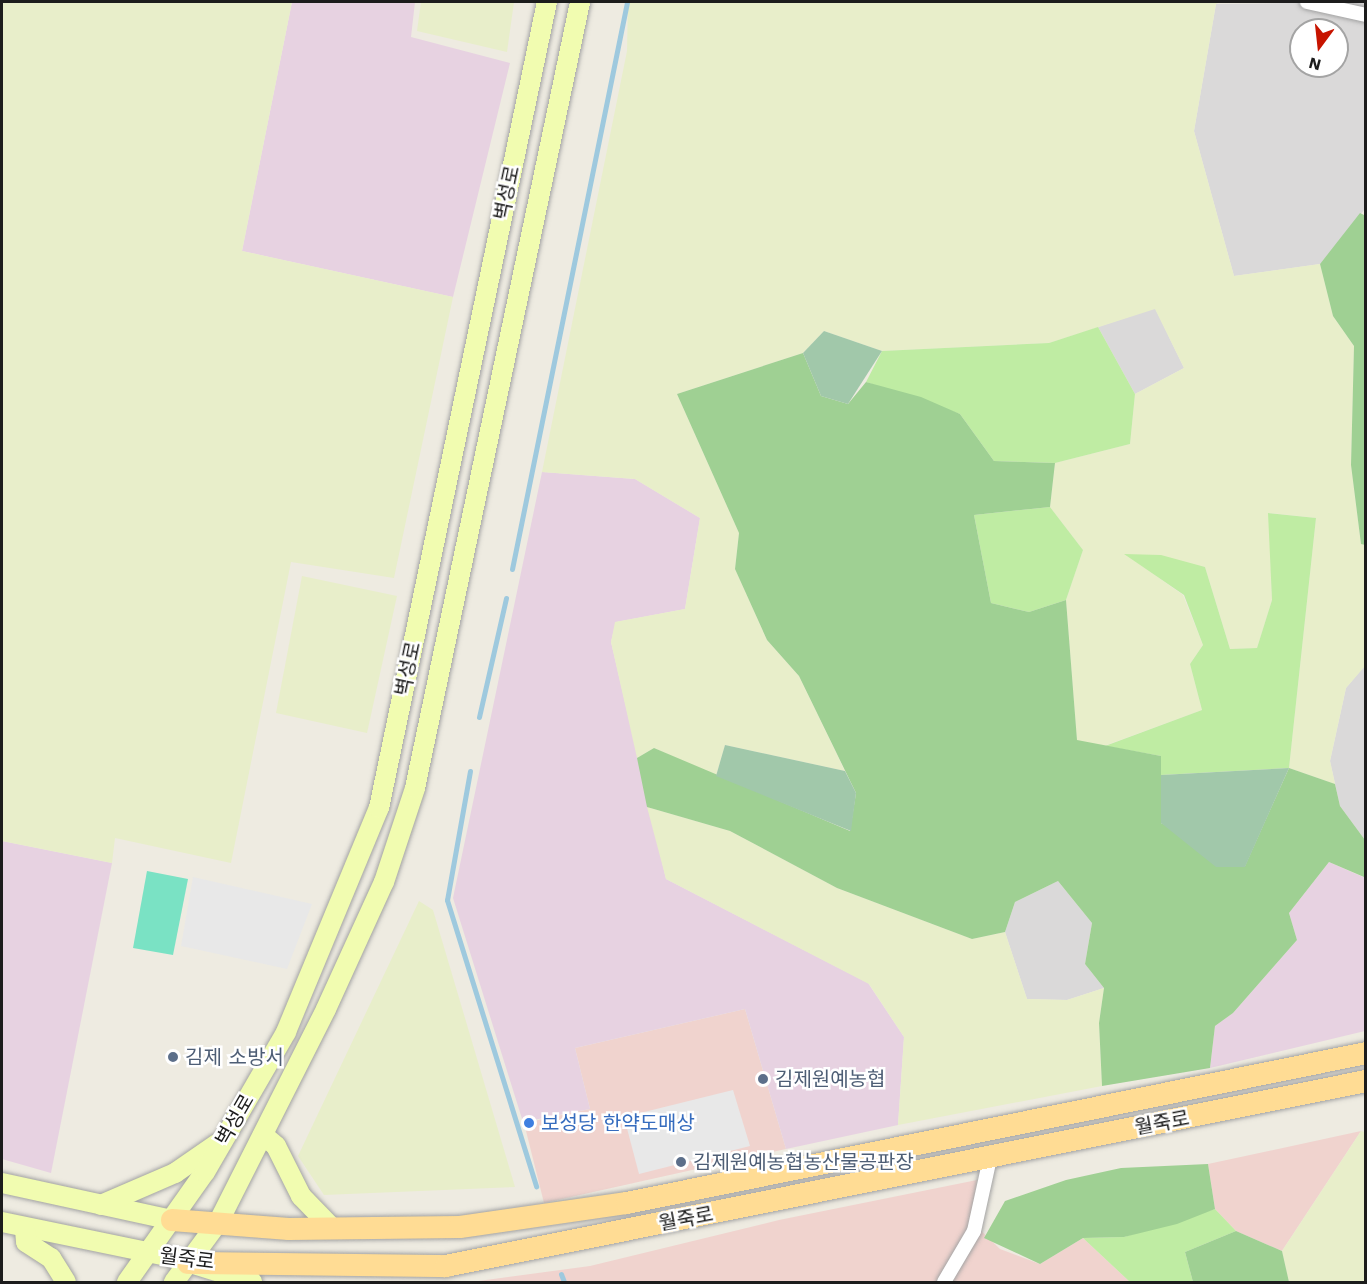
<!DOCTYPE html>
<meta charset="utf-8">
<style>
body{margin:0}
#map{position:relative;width:1367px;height:1284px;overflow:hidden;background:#eeebe1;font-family:"Work Sans","Noto Sans KR",sans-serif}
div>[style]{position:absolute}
.residential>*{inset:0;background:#dad9d9}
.commercial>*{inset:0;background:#f0d3ce}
.industrial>*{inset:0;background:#e7d2e1}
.farmland>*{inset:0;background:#e8eeca}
.grass>*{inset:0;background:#bfeca3}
.forest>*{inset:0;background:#9fd093}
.cemetery>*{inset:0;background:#a1c8aa}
.pitch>*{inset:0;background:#7ae2c4}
.parking>*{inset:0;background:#e8e8e8}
.stream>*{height:5px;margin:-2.5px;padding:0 2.5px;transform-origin:2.5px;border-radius:2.5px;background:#9ec9de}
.roads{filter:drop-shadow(0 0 2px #a3a3a3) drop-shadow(0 0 2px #a3a3a3)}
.street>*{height:14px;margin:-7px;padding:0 7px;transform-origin:7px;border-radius:7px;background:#fff}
.secondary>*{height:20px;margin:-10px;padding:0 10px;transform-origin:10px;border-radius:10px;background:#f1fcb0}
.primary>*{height:22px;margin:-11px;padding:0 11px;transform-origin:11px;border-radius:11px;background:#ffdc94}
.dots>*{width:16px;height:16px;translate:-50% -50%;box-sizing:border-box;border:3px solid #fff;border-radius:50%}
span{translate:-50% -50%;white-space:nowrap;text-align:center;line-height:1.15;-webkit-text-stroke:5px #fff;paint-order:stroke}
.street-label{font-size:20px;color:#1c1c1c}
.service-label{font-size:20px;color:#4e5e75}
.left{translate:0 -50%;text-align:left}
.shop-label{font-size:20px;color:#366cbe}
.frame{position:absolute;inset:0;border:3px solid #1c1c1c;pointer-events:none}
.north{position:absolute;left:1289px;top:18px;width:60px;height:60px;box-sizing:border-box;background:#fff;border:2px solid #a4a4a4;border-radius:50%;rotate:195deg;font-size:16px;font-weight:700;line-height:24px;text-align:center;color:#1c1c1c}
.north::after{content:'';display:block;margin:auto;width:21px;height:27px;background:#c71400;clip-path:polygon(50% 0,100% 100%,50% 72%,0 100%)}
</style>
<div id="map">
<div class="residential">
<i style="clip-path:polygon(evenodd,1365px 2px,1365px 209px,1320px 264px,1234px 276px,1194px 131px,1216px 4px,1365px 2px,1301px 30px,1337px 30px,1337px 66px,1301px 66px,1301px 30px)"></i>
<i style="clip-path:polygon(1155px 308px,1184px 368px,1135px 394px,1098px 327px)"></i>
<i style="clip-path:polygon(1365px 665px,1365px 840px,1340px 806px,1330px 761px,1346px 688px)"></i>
<i style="clip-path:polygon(1058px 881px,1092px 923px,1085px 964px,1104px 988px,1067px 1000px,1027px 999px,1005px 932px,1015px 902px)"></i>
</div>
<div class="commercial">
<i style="clip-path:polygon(745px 1009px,786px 1149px,544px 1203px,524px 1123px,590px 1109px,575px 1048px)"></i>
<i style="clip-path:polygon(1361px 1131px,1282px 1251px,1236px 1231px,1215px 1209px,1208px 1164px)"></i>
<i style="clip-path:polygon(977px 1180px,971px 1221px,1000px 1249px,1040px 1264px,1083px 1238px,1130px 1282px,471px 1282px,590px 1266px,779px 1220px)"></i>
</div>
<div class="industrial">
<i style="clip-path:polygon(292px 2px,415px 2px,411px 37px,510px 63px,453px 297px,242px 251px)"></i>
<i style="clip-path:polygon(542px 472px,635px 479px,700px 518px,685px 609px,616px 622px,611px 642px,666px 879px,868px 983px,904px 1037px,898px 1125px,786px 1149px,745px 1009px,575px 1048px,590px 1109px,523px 1122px,453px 898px)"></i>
<i style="clip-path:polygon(2px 841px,112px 863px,51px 1173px,2px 1159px)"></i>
<i style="clip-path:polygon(1329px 862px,1363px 877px,1365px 872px,1365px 1031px,1210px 1068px,1215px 1026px,1233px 1013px,1297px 940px,1289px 913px)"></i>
</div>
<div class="farmland">
<i style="clip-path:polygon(2px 2px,292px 2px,242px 251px,453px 297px,394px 578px,291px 562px,231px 863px,115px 838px,112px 863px,2px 841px)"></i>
<i style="clip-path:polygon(421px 2px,514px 2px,507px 52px,417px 31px)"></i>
<i style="clip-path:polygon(628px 2px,1221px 2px,1216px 4px,1194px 131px,1234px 276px,1320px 264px,1333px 316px,1354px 346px,1351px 465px,1361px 544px,1365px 545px,1366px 665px,1346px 688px,1330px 761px,1335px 784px,1289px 768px,1316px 518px,1269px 513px,1272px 600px,1257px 648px,1230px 649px,1205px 567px,1125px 554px,1183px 595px,1203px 645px,1190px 664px,1202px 710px,1104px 746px,1077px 741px,1066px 600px,1083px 550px,1050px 507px,1055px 463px,1130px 444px,1135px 394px,1184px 368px,1155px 309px,1049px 343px,882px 351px,824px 331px,803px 353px,677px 394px,739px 533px,735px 569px,767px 640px,799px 676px,845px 771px,725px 745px,716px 776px,654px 748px,637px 758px,611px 642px,615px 622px,685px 609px,700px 518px,635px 479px,542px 472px,627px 51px)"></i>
<i style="clip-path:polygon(302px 576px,397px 596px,367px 733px,276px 713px)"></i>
<i style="clip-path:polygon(647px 807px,730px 831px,837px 888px,972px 939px,1005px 932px,1027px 999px,1067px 1000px,1104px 988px,1099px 1023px,1102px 1086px,898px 1125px,904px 1037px,869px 984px,666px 879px)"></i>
<i style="clip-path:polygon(419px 901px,433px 910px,515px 1187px,324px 1195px,298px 1156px)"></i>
<i style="clip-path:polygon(1361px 1131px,1365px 1132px,1365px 1282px,1289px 1282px,1282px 1251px)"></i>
</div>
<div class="grass">
<i style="clip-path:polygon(1098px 327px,1135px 394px,1130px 444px,1055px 463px,994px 461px,960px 414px,866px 382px,882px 351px,1049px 343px)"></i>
<i style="clip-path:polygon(1050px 507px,1083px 550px,1066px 600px,1029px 612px,991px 603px,974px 515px)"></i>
<i style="clip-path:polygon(1268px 513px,1316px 518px,1289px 768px,1161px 775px,1161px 756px,1105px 746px,1202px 710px,1190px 664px,1203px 645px,1184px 595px,1124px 554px,1161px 555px,1205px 567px,1230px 649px,1257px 648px,1272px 600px)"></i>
<i style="clip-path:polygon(1215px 1209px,1236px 1231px,1185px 1252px,1193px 1282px,1130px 1282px,1083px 1238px,1124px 1237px)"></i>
</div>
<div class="forest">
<i style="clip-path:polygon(1360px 213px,1366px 216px,1365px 545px,1361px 544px,1351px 465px,1354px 346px,1333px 316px,1320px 264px)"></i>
<i style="clip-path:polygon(803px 353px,821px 396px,848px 404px,866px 382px,921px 397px,960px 414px,994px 461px,1055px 463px,1050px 507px,974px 515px,991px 603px,1029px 612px,1066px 600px,1077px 740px,1161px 756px,1161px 823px,1245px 866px,1289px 768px,1335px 784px,1340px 806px,1365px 840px,1364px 877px,1329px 862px,1289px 913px,1297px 940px,1233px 1013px,1215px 1026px,1210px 1068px,1102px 1086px,1099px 1023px,1104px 988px,1085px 964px,1092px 923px,1058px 881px,1015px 902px,1005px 932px,972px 939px,837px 888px,730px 831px,647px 807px,637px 758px,654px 748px,850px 831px,856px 793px,799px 676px,767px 640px,735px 569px,739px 533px,677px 394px)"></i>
<i style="clip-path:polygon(1208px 1164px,1215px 1209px,1177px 1224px,1124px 1237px,1083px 1238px,1040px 1264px,984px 1238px,1005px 1201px,1066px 1180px,1121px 1168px)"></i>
<i style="clip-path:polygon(1236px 1231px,1282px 1251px,1289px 1282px,1193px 1282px,1185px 1252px)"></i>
</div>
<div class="cemetery">
<i style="clip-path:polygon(824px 331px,882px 351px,848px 404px,821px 396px,803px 353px)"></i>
<i style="clip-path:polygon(725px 745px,845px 771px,856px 793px,851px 831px,716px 776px)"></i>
<i style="clip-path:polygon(1289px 768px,1245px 867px,1216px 867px,1161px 823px,1161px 775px)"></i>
</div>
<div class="pitch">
<i style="clip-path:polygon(147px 871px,188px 879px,173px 955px,133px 948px)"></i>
</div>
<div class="parking">
<i style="clip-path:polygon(193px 877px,312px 904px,287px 969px,181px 946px)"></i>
<i style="clip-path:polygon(733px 1090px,750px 1146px,639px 1174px,624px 1117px)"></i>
</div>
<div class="stream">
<i style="left:512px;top:569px;width:579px;rotate:-78.53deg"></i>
<i style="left:479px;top:717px;width:122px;rotate:-77.2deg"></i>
<i style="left:470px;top:771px;width:131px;rotate:100.1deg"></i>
<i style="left:447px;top:900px;width:300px;rotate:72.7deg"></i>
<i style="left:561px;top:1274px;width:9px;rotate:69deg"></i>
</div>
<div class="roads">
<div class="street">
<i style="left:1307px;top:2px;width:60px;rotate:12.4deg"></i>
<i style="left:944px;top:1282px;width:59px;rotate:-59.5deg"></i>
<i style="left:974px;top:1231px;width:75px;rotate:-77.6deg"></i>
</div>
<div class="secondary">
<i style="left:263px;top:1135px;width:17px;rotate:40deg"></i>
<i style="left:276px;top:1146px;width:56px;rotate:63.4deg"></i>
<i style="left:301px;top:1196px;width:45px;rotate:45.9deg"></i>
<i style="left:2px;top:1183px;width:174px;rotate:12.3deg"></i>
<i style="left:101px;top:1205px;width:81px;rotate:-23.4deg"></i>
<i style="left:175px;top:1173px;width:51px;rotate:-34.6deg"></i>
<i style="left:2px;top:1222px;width:173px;rotate:11.7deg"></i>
<i style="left:171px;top:1257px;width:85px;rotate:17.2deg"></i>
<i style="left:25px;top:1230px;width:12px;rotate:85deg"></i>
<i style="left:26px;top:1242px;width:30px;rotate:33deg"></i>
<i style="left:51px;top:1258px;width:28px;rotate:58deg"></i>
<i style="left:127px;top:1282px;width:135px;rotate:-54.7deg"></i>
<i style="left:205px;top:1172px;width:162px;rotate:-59.9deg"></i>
<i style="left:286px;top:1032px;width:243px;rotate:-67.5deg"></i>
<i style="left:379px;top:808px;width:823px;rotate:-78.23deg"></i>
<i style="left:174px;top:1282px;width:76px;rotate:-53.6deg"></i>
<i style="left:219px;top:1221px;width:237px;rotate:-63.2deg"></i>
<i style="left:326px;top:1009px;width:140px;rotate:-65.5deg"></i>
<i style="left:384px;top:882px;width:99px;rotate:-71.7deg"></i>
<i style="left:415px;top:788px;width:803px;rotate:-78.14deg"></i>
</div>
<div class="primary">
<i style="left:172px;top:1220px;width:117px;rotate:4.4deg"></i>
<i style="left:289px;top:1229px;width:171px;rotate:-0.7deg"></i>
<i style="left:460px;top:1227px;width:169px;rotate:-8.2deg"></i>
<i style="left:627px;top:1203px;width:754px;rotate:-11.47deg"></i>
<i style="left:188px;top:1263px;width:258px;rotate:0.7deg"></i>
<i style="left:446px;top:1266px;width:938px;rotate:-11.37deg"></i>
</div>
</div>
<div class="dots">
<i style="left:173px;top:1057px;background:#5c6f8a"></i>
<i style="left:763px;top:1079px;background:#5c6f8a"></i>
<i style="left:529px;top:1123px;background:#3f7fe0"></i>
<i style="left:681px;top:1162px;background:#5c6f8a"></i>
</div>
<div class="street-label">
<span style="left:507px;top:193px;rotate:-78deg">벽성로</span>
<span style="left:408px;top:669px;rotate:-78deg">벽성로</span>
<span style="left:235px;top:1120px;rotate:-60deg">벽성로</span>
<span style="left:1162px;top:1123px;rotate:-11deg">월죽로</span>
<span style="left:686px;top:1219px;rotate:-11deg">월죽로</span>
<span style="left:187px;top:1259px;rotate:7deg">월죽로</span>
</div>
<div class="service-label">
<span class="left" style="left:185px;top:1057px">김제 소방서</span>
<span class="left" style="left:775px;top:1079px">김제원예농협</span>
<span class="left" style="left:693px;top:1162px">김제원예농협농산물공판장</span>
</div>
<div class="shop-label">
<span class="left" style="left:541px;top:1123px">보성당 한약도매상</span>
</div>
<div class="frame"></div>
<div class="north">N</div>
</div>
